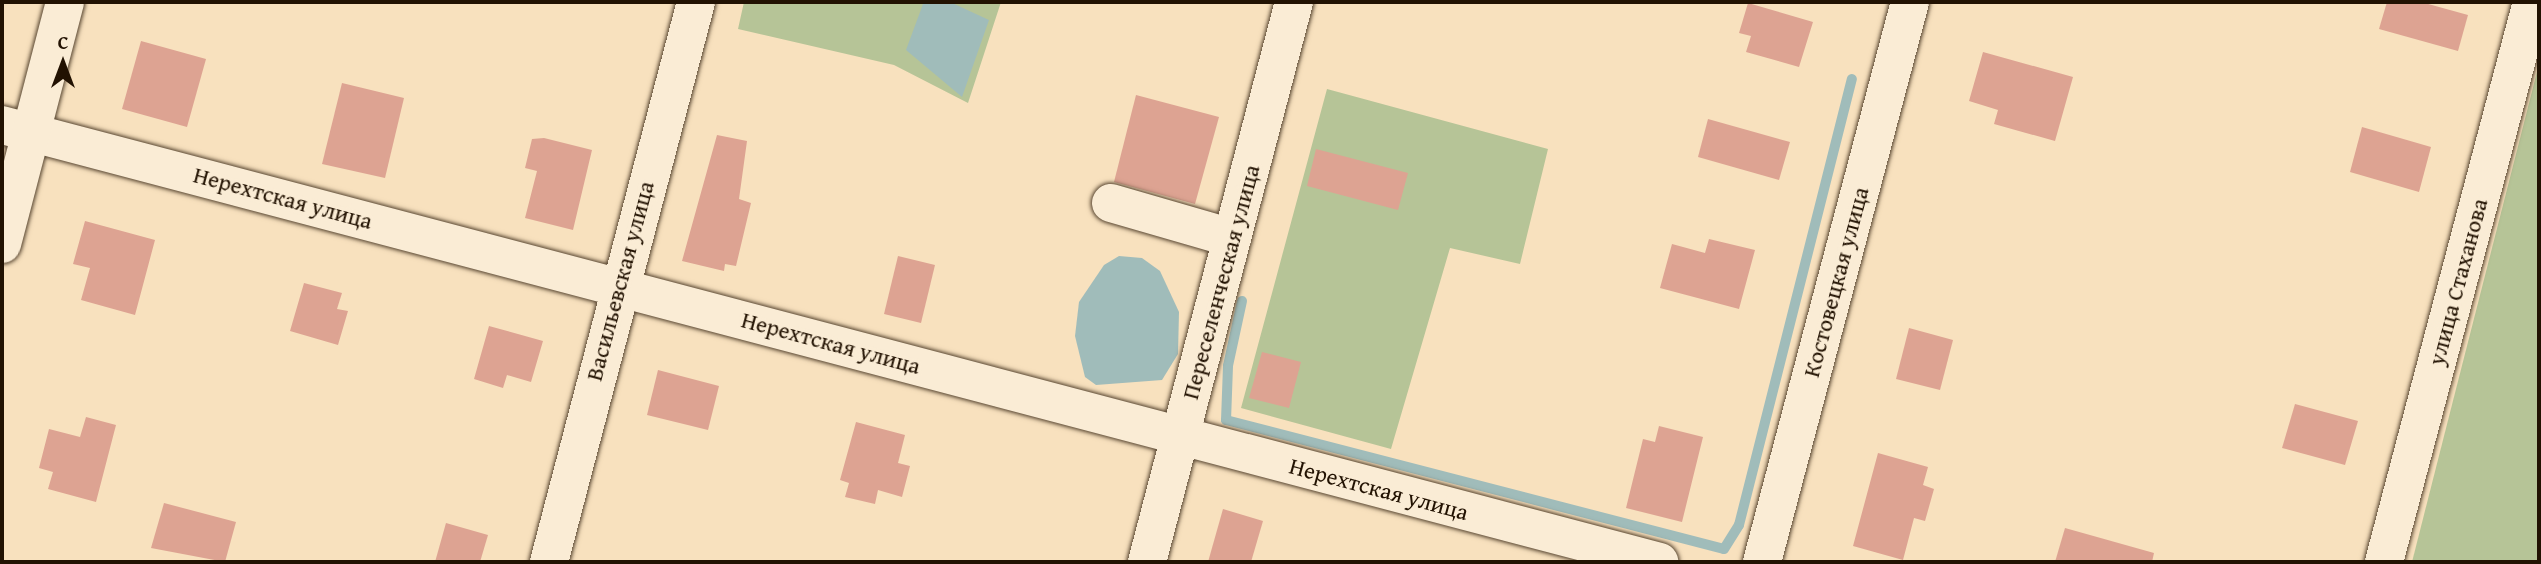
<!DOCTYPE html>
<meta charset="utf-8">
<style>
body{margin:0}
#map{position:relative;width:2541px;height:564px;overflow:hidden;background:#f8e1be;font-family:"Gentium Book Plus",serif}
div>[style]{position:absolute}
.green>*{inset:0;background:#b6c497}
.water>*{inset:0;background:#a0bcba}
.stream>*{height:10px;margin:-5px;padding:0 5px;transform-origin:5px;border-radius:5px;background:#a0bcba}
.building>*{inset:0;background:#dda392}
.roads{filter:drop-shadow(0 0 2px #584631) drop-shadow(0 0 2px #584631)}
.minor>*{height:38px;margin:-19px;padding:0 19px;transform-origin:19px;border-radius:19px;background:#faecd5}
span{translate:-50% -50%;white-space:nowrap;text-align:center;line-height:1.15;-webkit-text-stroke:7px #faecd5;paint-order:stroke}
.street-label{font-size:23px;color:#221202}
.frame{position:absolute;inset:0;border:4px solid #221202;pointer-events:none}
.north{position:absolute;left:28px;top:28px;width:70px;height:70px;-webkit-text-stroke:5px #faecd5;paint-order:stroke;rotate:0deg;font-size:19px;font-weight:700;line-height:28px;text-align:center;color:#221202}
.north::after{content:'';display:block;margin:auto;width:24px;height:32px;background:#221202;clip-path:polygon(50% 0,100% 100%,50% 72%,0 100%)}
</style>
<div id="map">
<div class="green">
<i style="clip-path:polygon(744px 2px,1001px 2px,968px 103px,894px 65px,738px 29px)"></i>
<i style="clip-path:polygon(2539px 64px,2539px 562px,2412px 562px,2443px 440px)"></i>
<i style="clip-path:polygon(1327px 89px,1548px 149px,1520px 264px,1450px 248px,1391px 449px,1241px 408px)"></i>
</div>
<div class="water">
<i style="clip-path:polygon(950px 2px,989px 20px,962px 97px,906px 50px,923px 4px)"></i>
<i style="clip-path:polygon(1119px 256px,1142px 258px,1160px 271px,1179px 312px,1178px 354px,1162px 380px,1096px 385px,1085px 377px,1075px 336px,1079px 302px,1104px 265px)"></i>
</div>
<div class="stream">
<i style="left:1242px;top:301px;width:66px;rotate:102.2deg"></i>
<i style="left:1228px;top:366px;width:54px;rotate:92.1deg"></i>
<i style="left:1226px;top:420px;width:514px;rotate:14.52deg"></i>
<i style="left:1724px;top:549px;width:28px;rotate:-58deg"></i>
<i style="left:1739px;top:525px;width:460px;rotate:-75.8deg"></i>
</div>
<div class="building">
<i style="clip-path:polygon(2387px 2px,2421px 2px,2468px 15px,2458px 51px,2379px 29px)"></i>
<i style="clip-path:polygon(1748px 3px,1813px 22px,1799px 67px,1746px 52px,1751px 36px,1739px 33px)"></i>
<i style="clip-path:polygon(141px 41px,206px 59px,187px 127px,122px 109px)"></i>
<i style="clip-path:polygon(1983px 52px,2073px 77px,2055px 141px,1994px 124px,1998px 110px,1969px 101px)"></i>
<i style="clip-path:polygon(342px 83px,404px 98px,385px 178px,322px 164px)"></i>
<i style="clip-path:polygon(1136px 95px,1219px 117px,1195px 204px,1114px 182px)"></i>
<i style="clip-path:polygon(1708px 119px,1790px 142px,1779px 180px,1698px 157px)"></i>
<i style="clip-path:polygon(2362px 127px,2431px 147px,2419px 192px,2350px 172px)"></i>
<i style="clip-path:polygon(717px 135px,747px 141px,739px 199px,751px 203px,736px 266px,725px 264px,724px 271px,682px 261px)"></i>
<i style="clip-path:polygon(544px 138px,592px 150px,573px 230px,525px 218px,537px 171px,525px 168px,532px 139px)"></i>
<i style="clip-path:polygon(1316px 149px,1408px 173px,1398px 210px,1307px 186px)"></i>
<i style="clip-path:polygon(85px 221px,155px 240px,135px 315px,81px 300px,90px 268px,73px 264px)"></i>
<i style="clip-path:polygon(1709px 239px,1755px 250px,1739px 309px,1660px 288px,1672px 244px,1705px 253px)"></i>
<i style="clip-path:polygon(898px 256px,935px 265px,921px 323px,884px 314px)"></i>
<i style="clip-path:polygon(304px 283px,342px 293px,337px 309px,348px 311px,338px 345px,290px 331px)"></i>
<i style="clip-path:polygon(489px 326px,543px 341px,531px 382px,507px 375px,503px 388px,474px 379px)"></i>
<i style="clip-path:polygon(1909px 328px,1953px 340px,1940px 390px,1896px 379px)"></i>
<i style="clip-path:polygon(1262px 352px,1301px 362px,1289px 408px,1249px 398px)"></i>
<i style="clip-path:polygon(658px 370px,719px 386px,708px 430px,647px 415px)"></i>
<i style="clip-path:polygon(2295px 404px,2358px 421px,2345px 465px,2282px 448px)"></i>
<i style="clip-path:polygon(86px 417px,116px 425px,96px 502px,48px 489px,53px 472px,39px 468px,49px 429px,80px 437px)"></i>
<i style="clip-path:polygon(856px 422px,905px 435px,898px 463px,910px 466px,902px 497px,878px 490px,875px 504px,845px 497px,849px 483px,840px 480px)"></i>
<i style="clip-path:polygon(1659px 426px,1703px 437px,1682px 522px,1626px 508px,1643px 439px,1655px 442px)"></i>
<i style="clip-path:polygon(1878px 453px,1928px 467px,1923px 485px,1934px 489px,1925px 521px,1914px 518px,1903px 560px,1853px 546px)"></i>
<i style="clip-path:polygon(164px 503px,236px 522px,225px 562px,151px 548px)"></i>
<i style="clip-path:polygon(1223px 509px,1263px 521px,1251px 562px,1208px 562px)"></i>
<i style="clip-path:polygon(446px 523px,488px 535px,480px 562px,435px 562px)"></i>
<i style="clip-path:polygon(2065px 528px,2154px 553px,2152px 562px,2055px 562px)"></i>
</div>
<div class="roads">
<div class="minor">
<i style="left:2px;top:125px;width:1714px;rotate:14.77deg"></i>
<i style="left:1111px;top:203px;width:126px;rotate:16.1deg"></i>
<i style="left:2px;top:244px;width:250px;rotate:-75.4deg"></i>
<i style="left:549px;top:562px;width:579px;rotate:-75.29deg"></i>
<i style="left:1147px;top:562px;width:579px;rotate:-75.29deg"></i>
<i style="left:1762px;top:562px;width:579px;rotate:-75.2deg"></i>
<i style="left:2384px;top:562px;width:579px;rotate:-75.2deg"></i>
</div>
</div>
<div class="street-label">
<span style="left:283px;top:198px;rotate:15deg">Нерехтская улица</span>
<span style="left:620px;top:281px;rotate:-75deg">Васильевская улица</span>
<span style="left:1221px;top:282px;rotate:-75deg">Переселенческая улица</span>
<span style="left:1836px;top:282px;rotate:-75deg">Костовецкая улица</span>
<span style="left:2458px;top:282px;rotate:-75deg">улица Стаханова</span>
<span style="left:831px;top:343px;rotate:15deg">Нерехтская улица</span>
<span style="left:1379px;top:489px;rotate:15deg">Нерехтская улица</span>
</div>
<div class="frame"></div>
<div class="north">С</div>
</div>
